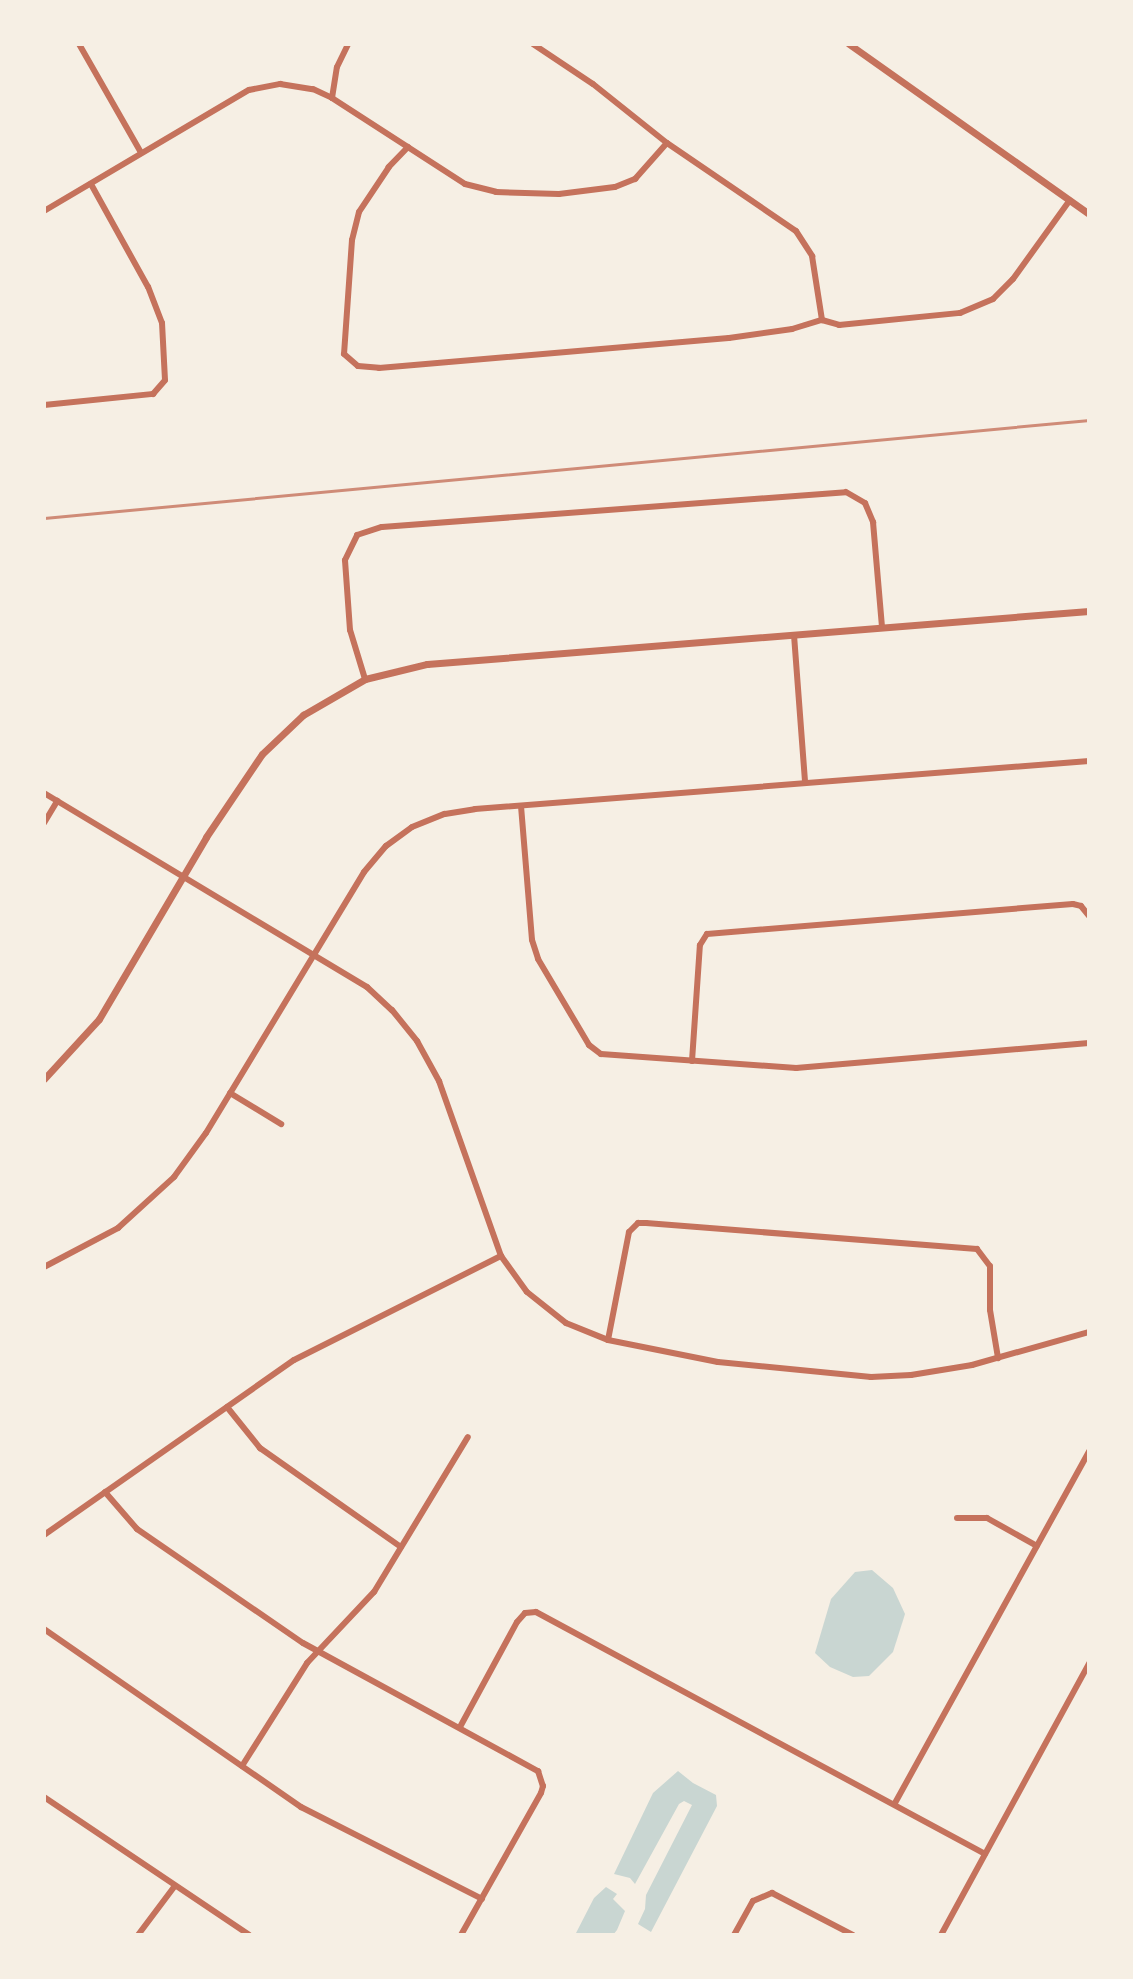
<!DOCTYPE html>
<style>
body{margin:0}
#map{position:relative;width:1133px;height:1979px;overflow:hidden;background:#f6efe4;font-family:Roboto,sans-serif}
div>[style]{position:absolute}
.water>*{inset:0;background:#c9d6d2}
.minor>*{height:6px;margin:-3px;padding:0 3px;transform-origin:3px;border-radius:3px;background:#c5725c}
.tertiary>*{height:7px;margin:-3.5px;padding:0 3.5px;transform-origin:3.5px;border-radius:3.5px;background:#c5725c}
.rail>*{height:3px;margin:-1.5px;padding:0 1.5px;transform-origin:1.5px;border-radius:1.5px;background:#cf8b77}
span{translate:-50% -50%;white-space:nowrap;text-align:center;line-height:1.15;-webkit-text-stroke:6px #f6efe4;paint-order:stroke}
.frame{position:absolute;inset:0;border:46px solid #f6efe4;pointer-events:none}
</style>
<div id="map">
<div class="water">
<i style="clip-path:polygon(872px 1570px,893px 1588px,905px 1614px,893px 1652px,869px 1676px,853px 1677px,830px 1667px,815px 1653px,831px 1599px,855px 1572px)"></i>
<i style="clip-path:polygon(678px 1771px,693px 1783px,716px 1795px,717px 1806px,651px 1932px,638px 1924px,645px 1909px,646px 1895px,692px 1805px,684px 1801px,679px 1804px,635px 1884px,630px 1878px,614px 1874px,653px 1793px)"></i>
<i style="clip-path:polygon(606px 1887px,617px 1894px,613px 1899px,625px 1911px,617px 1930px,613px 1935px,576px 1933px,594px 1898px)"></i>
</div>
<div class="minor">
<i style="left:79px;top:44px;width:123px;rotate:60.3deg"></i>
<i style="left:533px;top:44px;width:72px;rotate:33.7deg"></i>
<i style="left:593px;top:84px;width:95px;rotate:38.6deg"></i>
<i style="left:667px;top:143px;width:156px;rotate:34.3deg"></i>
<i style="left:796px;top:231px;width:30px;rotate:57deg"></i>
<i style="left:812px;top:256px;width:65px;rotate:81.1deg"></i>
<i style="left:332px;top:98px;width:31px;rotate:-81deg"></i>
<i style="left:337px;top:67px;width:25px;rotate:-64deg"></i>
<i style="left:408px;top:147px;width:28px;rotate:134deg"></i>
<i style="left:389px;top:167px;width:54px;rotate:123.7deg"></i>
<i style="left:359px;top:212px;width:29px;rotate:104deg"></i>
<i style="left:352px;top:240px;width:114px;rotate:94deg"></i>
<i style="left:344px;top:354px;width:18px;rotate:41deg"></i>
<i style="left:358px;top:366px;width:21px;rotate:5deg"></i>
<i style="left:379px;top:368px;width:351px;rotate:-4.9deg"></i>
<i style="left:729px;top:338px;width:64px;rotate:-8.1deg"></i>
<i style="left:792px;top:329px;width:31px;rotate:-17deg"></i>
<i style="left:822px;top:320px;width:18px;rotate:16deg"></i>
<i style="left:839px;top:325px;width:122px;rotate:-5.7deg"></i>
<i style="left:960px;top:313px;width:36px;rotate:-23deg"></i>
<i style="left:993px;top:299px;width:28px;rotate:-45deg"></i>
<i style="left:1013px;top:279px;width:97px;rotate:-54.2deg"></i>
<i style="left:44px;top:211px;width:238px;rotate:-30.6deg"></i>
<i style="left:249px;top:90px;width:32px;rotate:-11deg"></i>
<i style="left:280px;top:84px;width:33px;rotate:9deg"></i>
<i style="left:313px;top:89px;width:21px;rotate:25deg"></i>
<i style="left:332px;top:98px;width:158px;rotate:32.9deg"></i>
<i style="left:465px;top:184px;width:32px;rotate:14deg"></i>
<i style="left:496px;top:192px;width:63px;rotate:1.8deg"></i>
<i style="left:559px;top:194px;width:56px;rotate:-7.1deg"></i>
<i style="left:615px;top:187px;width:22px;rotate:-22deg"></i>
<i style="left:635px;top:179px;width:48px;rotate:-48.4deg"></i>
<i style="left:44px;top:405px;width:110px;rotate:-5.8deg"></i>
<i style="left:153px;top:394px;width:18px;rotate:-49deg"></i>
<i style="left:165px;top:380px;width:57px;rotate:-93deg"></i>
<i style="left:162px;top:323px;width:39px;rotate:-111deg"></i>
<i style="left:148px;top:287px;width:118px;rotate:-119deg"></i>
<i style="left:794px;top:635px;width:148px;rotate:85.7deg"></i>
<i style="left:365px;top:679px;width:51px;rotate:-107deg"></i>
<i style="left:350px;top:630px;width:70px;rotate:-94.1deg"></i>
<i style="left:345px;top:560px;width:28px;rotate:-64deg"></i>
<i style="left:357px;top:535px;width:26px;rotate:-18deg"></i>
<i style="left:382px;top:527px;width:465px;rotate:-4.3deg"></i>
<i style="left:846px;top:492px;width:22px;rotate:30deg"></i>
<i style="left:865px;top:503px;width:21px;rotate:67deg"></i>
<i style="left:873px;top:522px;width:106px;rotate:85.1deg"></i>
<i style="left:44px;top:793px;width:377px;rotate:31deg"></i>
<i style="left:367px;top:987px;width:34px;rotate:43deg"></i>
<i style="left:392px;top:1010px;width:40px;rotate:51deg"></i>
<i style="left:417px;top:1041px;width:46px;rotate:61.2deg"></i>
<i style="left:439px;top:1081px;width:186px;rotate:70.5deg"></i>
<i style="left:501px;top:1256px;width:44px;rotate:54.2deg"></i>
<i style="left:527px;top:1292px;width:50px;rotate:38.5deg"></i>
<i style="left:566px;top:1323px;width:45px;rotate:22deg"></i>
<i style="left:608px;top:1340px;width:112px;rotate:11.3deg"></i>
<i style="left:718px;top:1362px;width:154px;rotate:5.6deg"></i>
<i style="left:871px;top:1377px;width:40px;rotate:-2.9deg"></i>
<i style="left:911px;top:1375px;width:62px;rotate:-9.3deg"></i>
<i style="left:972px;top:1365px;width:122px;rotate:-15.8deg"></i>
<i style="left:521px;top:806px;width:134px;rotate:85.3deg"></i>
<i style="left:532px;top:940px;width:20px;rotate:72deg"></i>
<i style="left:538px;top:959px;width:100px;rotate:59.3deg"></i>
<i style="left:589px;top:1045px;width:15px;rotate:37deg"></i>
<i style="left:601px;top:1054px;width:196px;rotate:4.1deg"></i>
<i style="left:796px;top:1068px;width:294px;rotate:-4.9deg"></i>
<i style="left:44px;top:823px;width:26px;rotate:-59deg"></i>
<i style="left:692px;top:1061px;width:116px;rotate:-86.1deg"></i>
<i style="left:700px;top:945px;width:13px;rotate:-58deg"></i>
<i style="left:707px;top:934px;width:367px;rotate:-4.7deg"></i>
<i style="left:1073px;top:904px;width:8px;rotate:14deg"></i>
<i style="left:1081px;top:906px;width:13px;rotate:51deg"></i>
<i style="left:230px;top:1093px;width:60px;rotate:31.3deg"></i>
<i style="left:44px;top:1267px;width:84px;rotate:-27.8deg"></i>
<i style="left:118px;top:1228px;width:76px;rotate:-42.3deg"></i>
<i style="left:174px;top:1177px;width:54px;rotate:-54deg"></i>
<i style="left:206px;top:1133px;width:305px;rotate:-58.8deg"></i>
<i style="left:364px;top:872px;width:34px;rotate:-50deg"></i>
<i style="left:386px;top:846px;width:32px;rotate:-36deg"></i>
<i style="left:412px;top:827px;width:35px;rotate:-22deg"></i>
<i style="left:445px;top:814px;width:30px;rotate:-9deg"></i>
<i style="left:475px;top:809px;width:616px;rotate:-4.47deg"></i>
<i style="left:608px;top:1340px;width:110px;rotate:-79deg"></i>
<i style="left:629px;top:1232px;width:13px;rotate:-45deg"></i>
<i style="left:638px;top:1223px;width:8px"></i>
<i style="left:646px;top:1223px;width:332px;rotate:4.5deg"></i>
<i style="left:977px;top:1249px;width:21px;rotate:53deg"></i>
<i style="left:990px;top:1266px;width:44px;rotate:90deg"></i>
<i style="left:990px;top:1310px;width:49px;rotate:80.5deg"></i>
<i style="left:227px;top:1407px;width:53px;rotate:51.2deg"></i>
<i style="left:260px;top:1448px;width:172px;rotate:35.1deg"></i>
<i style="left:105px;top:1492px;width:49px;rotate:49.1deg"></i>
<i style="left:137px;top:1529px;width:201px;rotate:34.5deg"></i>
<i style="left:303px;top:1643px;width:268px;rotate:28.6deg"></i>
<i style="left:538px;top:1771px;width:16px;rotate:72deg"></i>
<i style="left:543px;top:1786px;width:7px;rotate:106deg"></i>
<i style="left:541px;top:1793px;width:163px;rotate:119.4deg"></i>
<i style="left:957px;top:1518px;width:30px"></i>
<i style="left:987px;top:1518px;width:57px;rotate:29.2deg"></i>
<i style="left:44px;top:1535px;width:305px;rotate:-35deg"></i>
<i style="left:294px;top:1360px;width:232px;rotate:-26.7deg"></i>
<i style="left:44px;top:1629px;width:313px;rotate:34.7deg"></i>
<i style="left:301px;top:1807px;width:203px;rotate:26.9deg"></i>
<i style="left:460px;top:1727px;width:119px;rotate:-61.5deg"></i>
<i style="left:517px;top:1622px;width:12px;rotate:-48deg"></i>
<i style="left:525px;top:1613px;width:11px;rotate:-5deg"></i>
<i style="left:536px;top:1612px;width:510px;rotate:28.32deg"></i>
<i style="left:242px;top:1766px;width:122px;rotate:-57.7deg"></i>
<i style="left:307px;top:1663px;width:98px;rotate:-46.7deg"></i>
<i style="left:374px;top:1592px;width:181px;rotate:-58.8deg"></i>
<i style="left:44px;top:1797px;width:247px;rotate:33.9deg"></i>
<i style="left:895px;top:1803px;width:402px;rotate:-61.1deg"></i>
<i style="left:138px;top:1935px;width:60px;rotate:-53.1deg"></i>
<i style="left:734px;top:1935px;width:39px;rotate:-61deg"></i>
<i style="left:753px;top:1901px;width:21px;rotate:-23deg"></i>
<i style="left:772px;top:1893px;width:91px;rotate:27.4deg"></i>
<i style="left:941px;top:1935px;width:310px;rotate:-61.4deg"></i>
</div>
<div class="tertiary">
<i style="left:849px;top:44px;width:294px;rotate:35.3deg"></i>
<i style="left:44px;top:1079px;width:81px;rotate:-47.5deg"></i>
<i style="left:99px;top:1019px;width:211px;rotate:-59.5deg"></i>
<i style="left:206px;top:837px;width:100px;rotate:-56deg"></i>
<i style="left:262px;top:754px;width:57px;rotate:-43.6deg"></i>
<i style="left:303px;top:715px;width:72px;rotate:-30.1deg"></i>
<i style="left:365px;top:679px;width:64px;rotate:-13.6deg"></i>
<i style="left:427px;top:664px;width:664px;rotate:-4.58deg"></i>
</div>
<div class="rail">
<i style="left:44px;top:518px;width:1050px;rotate:-5.36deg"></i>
</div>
<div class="frame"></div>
</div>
